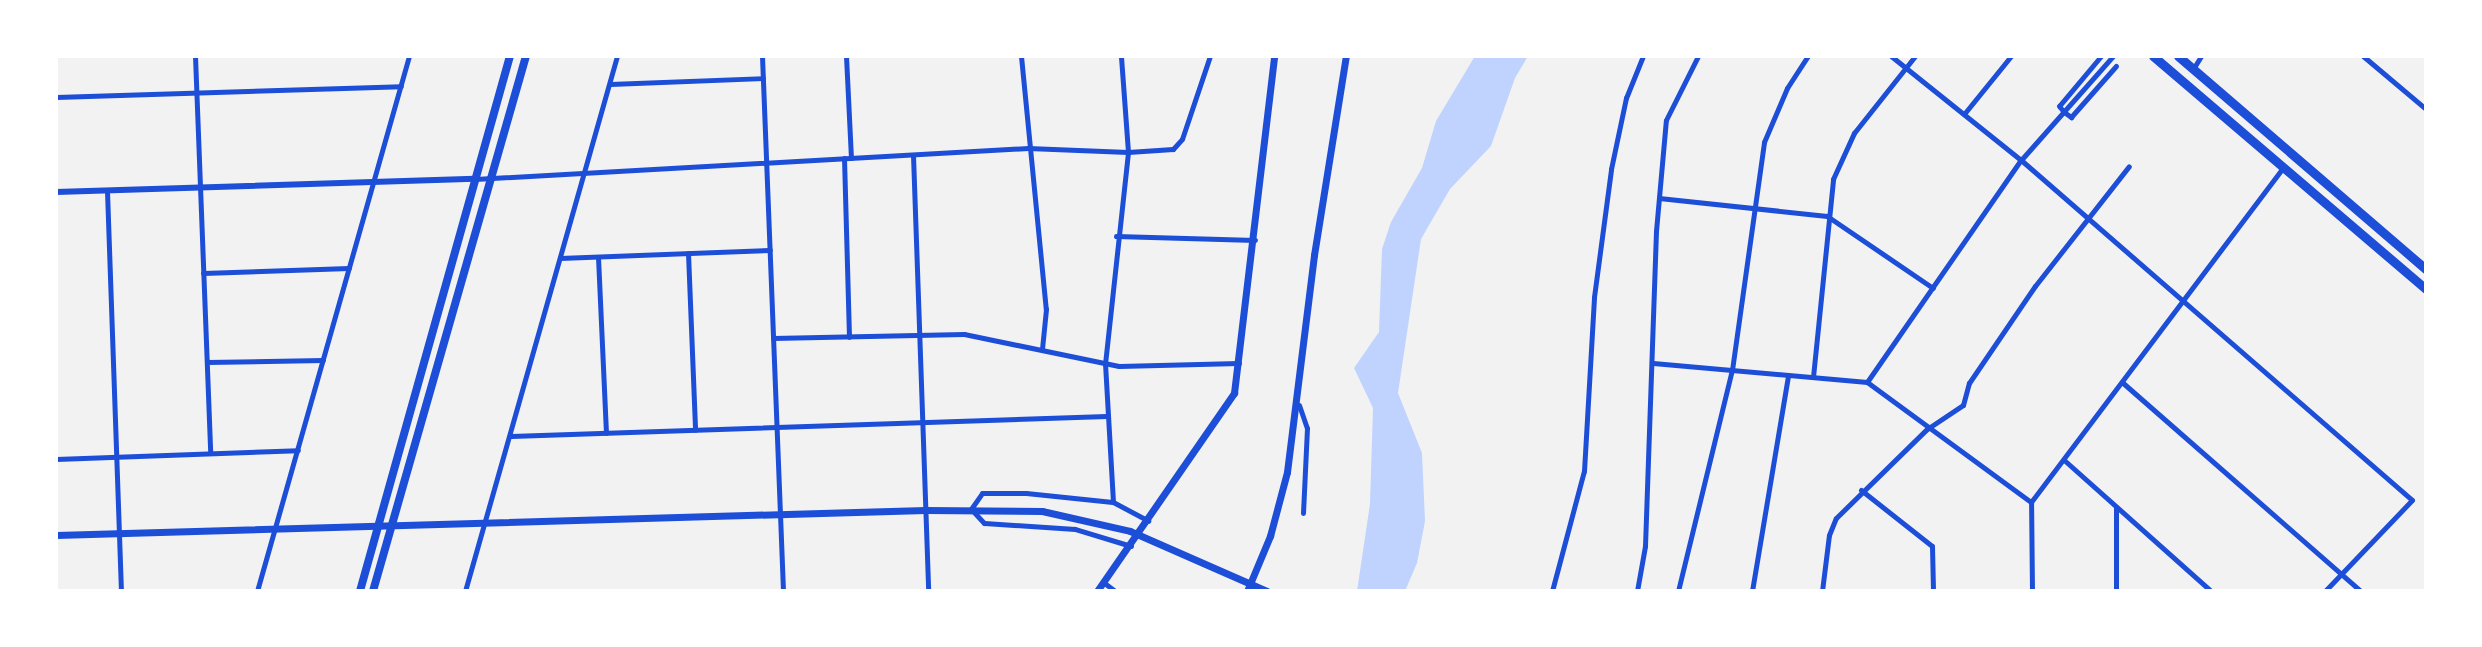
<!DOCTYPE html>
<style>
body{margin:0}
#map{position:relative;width:2482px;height:647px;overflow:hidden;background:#f2f2f2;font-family:Arial,sans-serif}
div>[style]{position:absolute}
.water>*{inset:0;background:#bfd3fe}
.minor>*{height:5px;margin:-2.5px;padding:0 2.5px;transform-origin:2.5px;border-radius:2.5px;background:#1d4ed8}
.tertiary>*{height:6px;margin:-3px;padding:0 3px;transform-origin:3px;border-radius:3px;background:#1d4ed8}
.secondary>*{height:7px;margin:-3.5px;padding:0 3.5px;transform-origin:3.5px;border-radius:3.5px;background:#1d4ed8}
.primary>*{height:8px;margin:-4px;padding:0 4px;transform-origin:4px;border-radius:4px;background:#1d4ed8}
.trunk>*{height:9px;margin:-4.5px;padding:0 4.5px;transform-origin:4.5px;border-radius:4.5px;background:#1d4ed8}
span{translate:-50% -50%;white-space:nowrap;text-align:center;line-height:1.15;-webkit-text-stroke:7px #fff;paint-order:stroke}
.frame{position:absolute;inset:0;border:58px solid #fff;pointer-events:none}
</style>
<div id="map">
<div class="water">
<i style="clip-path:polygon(1475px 56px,1528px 56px,1515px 78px,1491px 146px,1450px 189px,1421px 239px,1398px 393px,1422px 453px,1425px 521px,1417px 563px,1405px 591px,1357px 591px,1370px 504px,1373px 408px,1354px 368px,1379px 332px,1382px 249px,1391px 222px,1422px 168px,1436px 121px)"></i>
</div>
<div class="minor">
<i style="left:195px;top:56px;width:397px;rotate:87.8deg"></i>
<i style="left:762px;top:56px;width:535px;rotate:87.75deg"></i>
<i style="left:846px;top:56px;width:102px;rotate:87.2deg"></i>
<i style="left:1021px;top:56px;width:254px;rotate:84.4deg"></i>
<i style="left:1046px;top:309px;width:40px;rotate:95.7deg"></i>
<i style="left:1891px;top:56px;width:166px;rotate:38.7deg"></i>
<i style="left:2021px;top:160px;width:518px;rotate:41.01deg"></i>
<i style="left:2412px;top:500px;width:126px;rotate:133.7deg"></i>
<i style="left:2101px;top:56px;width:65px;rotate:130deg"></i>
<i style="left:2059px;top:106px;width:8px;rotate:50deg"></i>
<i style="left:2064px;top:112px;width:9px;rotate:36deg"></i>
<i style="left:2071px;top:117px;width:68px;rotate:-48.6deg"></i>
<i style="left:2363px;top:56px;width:82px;rotate:40.1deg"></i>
<i style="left:2193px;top:69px;width:15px;rotate:-58deg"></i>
<i style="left:610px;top:84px;width:153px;rotate:-2.2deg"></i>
<i style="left:56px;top:97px;width:345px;rotate:-1.8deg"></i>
<i style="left:1964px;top:114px;width:75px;rotate:-51deg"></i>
<i style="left:913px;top:155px;width:436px;rotate:88deg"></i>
<i style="left:844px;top:158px;width:179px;rotate:88.4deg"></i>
<i style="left:475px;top:179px;width:554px;rotate:-3.21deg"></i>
<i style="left:1028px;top:148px;width:100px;rotate:2.3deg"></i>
<i style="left:1128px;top:152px;width:45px;rotate:-3.8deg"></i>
<i style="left:1173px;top:149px;width:13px;rotate:-48deg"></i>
<i style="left:1182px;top:139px;width:88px;rotate:-71.4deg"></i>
<i style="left:107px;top:191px;width:400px;rotate:88deg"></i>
<i style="left:1659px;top:198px;width:169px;rotate:6.1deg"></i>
<i style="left:1827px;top:216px;width:128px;rotate:34.2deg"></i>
<i style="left:1116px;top:236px;width:139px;rotate:1.6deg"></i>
<i style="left:688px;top:253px;width:177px;rotate:87.7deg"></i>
<i style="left:598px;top:257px;width:176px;rotate:87.4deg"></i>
<i style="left:560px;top:258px;width:210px;rotate:-2.2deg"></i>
<i style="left:203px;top:273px;width:146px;rotate:-2deg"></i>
<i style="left:773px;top:338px;width:191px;rotate:-1.2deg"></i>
<i style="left:964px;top:334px;width:158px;rotate:11.7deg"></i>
<i style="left:1119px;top:366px;width:120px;rotate:-1.4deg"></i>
<i style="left:207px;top:362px;width:116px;rotate:-1deg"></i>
<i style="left:1653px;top:363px;width:215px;rotate:5.1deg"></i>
<i style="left:1867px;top:382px;width:203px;rotate:36.2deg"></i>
<i style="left:1813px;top:377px;width:199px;rotate:-84.2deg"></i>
<i style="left:1833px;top:179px;width:51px;rotate:-65.5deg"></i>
<i style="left:1854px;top:133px;width:98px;rotate:-51.6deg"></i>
<i style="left:1867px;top:382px;width:270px;rotate:-55.3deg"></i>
<i style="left:2021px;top:160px;width:139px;rotate:-48.5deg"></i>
<i style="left:2123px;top:383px;width:316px;rotate:41.2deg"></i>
<i style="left:1299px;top:405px;width:24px;rotate:71deg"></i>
<i style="left:1307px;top:428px;width:85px;rotate:92.7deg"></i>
<i style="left:511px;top:436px;width:596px;rotate:-1.92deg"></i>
<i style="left:56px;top:459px;width:242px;rotate:-2.1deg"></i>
<i style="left:2064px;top:460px;width:197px;rotate:41.7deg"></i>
<i style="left:1861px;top:490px;width:90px;rotate:38.3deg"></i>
<i style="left:1932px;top:546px;width:45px;rotate:88.7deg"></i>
<i style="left:1113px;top:502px;width:138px;rotate:-93.3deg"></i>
<i style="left:1105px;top:364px;width:213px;rotate:-83.8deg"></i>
<i style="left:1128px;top:152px;width:96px;rotate:-94.2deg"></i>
<i style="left:1131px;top:546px;width:59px;rotate:-163.1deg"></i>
<i style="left:1075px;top:529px;width:91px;rotate:-176.2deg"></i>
<i style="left:984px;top:523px;width:19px;rotate:-133deg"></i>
<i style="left:971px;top:509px;width:19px;rotate:-55deg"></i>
<i style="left:982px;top:493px;width:44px"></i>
<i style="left:1026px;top:493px;width:87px;rotate:5.9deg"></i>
<i style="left:1113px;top:502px;width:40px;rotate:28deg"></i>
<i style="left:1103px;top:582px;width:15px;rotate:37deg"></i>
<i style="left:257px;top:591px;width:556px;rotate:-74.14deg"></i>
<i style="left:465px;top:591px;width:556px;rotate:-74.14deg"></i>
<i style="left:1552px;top:591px;width:124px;rotate:-75.1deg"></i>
<i style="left:1584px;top:471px;width:174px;rotate:-86.7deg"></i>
<i style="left:1594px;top:297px;width:129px;rotate:-82.4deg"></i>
<i style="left:1611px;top:169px;width:73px;rotate:-78.1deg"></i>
<i style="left:1626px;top:98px;width:45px;rotate:-68deg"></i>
<i style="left:1637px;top:591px;width:46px;rotate:-79.9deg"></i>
<i style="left:1645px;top:546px;width:315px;rotate:-88deg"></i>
<i style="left:1656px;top:231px;width:111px;rotate:-84.9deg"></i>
<i style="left:1666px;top:120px;width:72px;rotate:-63.4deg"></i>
<i style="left:1678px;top:591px;width:228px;rotate:-76.3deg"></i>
<i style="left:1732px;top:370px;width:230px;rotate:-82deg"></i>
<i style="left:1764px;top:142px;width:59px;rotate:-66.9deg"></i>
<i style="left:1787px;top:88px;width:38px;rotate:-57deg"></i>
<i style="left:1752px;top:591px;width:219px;rotate:-80.5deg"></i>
<i style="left:1822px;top:591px;width:56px;rotate:-82.9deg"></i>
<i style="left:1829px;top:535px;width:18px;rotate:-68deg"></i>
<i style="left:1836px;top:518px;width:127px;rotate:-44.4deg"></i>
<i style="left:1927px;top:429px;width:43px;rotate:-33.7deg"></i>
<i style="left:1963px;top:405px;width:23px;rotate:-75deg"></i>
<i style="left:1969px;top:383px;width:117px;rotate:-55.8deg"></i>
<i style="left:2035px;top:286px;width:152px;rotate:-51.9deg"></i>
<i style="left:2032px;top:591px;width:89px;rotate:-90.6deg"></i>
<i style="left:2031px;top:502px;width:418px;rotate:-53deg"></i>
<i style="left:2116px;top:591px;width:84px;rotate:-90deg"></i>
</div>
<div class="tertiary">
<i style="left:56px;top:192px;width:419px;rotate:-1.8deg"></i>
</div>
<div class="secondary">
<i style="left:56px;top:535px;width:870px;rotate:-1.65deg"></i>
<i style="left:926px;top:510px;width:116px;rotate:0.5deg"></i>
<i style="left:1042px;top:511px;width:90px;rotate:12.8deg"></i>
<i style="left:1130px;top:531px;width:150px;rotate:23.7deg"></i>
<i style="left:1097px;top:591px;width:241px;rotate:-55.3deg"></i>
<i style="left:1234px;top:393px;width:339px;rotate:-83.2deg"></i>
<i style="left:1247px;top:591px;width:60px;rotate:-67.3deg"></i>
<i style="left:1270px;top:536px;width:66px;rotate:-75.1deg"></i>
<i style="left:1287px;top:472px;width:219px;rotate:-82.9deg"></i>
<i style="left:1314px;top:255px;width:202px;rotate:-80.9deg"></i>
</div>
<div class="primary">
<i style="left:360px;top:591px;width:556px;rotate:-74.34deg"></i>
<i style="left:373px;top:591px;width:556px;rotate:-74.04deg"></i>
</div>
<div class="trunk">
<i style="left:2153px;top:56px;width:359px;rotate:40.5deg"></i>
<i style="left:2178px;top:56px;width:327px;rotate:40.7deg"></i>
</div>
<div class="frame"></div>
</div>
